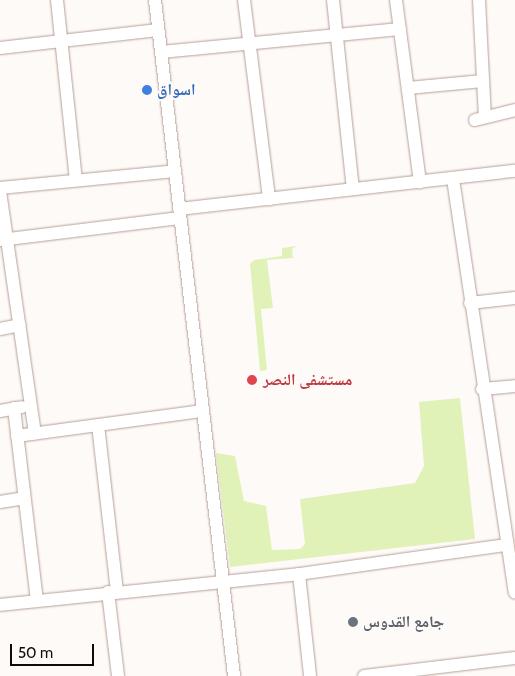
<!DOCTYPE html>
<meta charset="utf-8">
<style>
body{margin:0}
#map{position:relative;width:515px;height:676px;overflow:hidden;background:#fefaf8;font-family:Cabin,"Noto Naskh Arabic",sans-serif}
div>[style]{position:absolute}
.green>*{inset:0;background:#e1f2b9}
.roads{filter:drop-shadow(0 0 1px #b5a096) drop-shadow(0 0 1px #b5a096)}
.street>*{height:12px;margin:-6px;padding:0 6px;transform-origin:6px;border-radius:6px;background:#fff}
.dots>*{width:14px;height:14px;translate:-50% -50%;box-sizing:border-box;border:2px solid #fefaf8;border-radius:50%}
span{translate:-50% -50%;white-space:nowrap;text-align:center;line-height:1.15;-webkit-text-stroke:4.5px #fefaf8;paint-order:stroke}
.shop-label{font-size:16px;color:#366cbe;font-weight:700}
.left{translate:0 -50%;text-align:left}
.health-label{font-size:16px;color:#be3a42;font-weight:700}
.worship-label{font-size:16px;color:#5b616d;font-weight:700}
.scale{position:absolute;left:10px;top:644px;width:84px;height:22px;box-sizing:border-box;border:2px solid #110a07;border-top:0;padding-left:6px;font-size:15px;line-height:18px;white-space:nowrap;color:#110a07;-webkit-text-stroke:4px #fefaf8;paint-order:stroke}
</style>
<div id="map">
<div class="green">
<i style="clip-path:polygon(297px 246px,292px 249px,293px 258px,267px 260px,273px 308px,261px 309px,267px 370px,260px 371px,250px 264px,254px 260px,282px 256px,282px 248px)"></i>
<i style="clip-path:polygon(460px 398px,475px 539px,230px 567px,216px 453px,235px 456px,244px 501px,266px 506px,272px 550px,300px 549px,305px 544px,300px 499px,415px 483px,424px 466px,419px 402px)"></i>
</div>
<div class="roads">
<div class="street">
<i style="left:57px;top:0;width:181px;rotate:84deg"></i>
<i style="left:155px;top:0;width:681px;rotate:83.33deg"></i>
<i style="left:244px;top:0;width:201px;rotate:82.8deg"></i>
<i style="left:333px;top:0;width:190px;rotate:84deg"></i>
<i style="left:396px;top:0;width:184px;rotate:82.5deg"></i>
<i style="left:479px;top:0;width:117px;rotate:87.1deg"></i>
<i style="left:0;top:48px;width:159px;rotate:-6.5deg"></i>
<i style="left:161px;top:52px;width:240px;rotate:-5.5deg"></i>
<i style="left:408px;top:88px;width:75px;rotate:-5.3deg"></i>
<i style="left:475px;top:120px;width:41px;rotate:-14deg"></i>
<i style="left:453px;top:179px;width:418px;rotate:81.5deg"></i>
<i style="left:0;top:188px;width:176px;rotate:-5.5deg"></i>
<i style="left:0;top:191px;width:245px;rotate:81.8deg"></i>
<i style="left:179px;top:209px;width:338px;rotate:-6.5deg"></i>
<i style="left:0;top:240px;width:181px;rotate:-7deg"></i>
<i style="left:470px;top:303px;width:45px;rotate:-6.3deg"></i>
<i style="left:0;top:329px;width:20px;rotate:-11deg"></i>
<i style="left:482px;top:389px;width:33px;rotate:-5deg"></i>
<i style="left:14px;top:408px;width:194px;rotate:83.2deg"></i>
<i style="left:0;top:411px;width:22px;rotate:-10deg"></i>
<i style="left:98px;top:425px;width:167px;rotate:83.5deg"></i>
<i style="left:17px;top:436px;width:187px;rotate:-7.7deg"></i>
<i style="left:0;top:502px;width:24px;rotate:-9deg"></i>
<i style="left:299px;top:574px;width:103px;rotate:83.8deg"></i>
<i style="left:108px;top:592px;width:85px;rotate:83.2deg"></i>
<i style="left:0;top:605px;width:301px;rotate:-5.9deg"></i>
<i style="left:299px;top:574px;width:209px;rotate:-8deg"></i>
<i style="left:364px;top:676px;width:152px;rotate:-6.8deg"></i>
</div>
</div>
<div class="dots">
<i style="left:147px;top:90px;background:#3f7fe0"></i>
<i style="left:252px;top:380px;background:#e0444e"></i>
<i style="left:353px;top:622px;background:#6b7280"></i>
</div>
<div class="shop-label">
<span class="left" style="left:157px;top:90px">اسواق</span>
</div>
<div class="health-label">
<span class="left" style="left:263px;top:380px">مستشفى النصر</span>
</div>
<div class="worship-label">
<span class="left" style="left:363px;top:622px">جامع القدوس</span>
</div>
<div class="scale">50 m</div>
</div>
